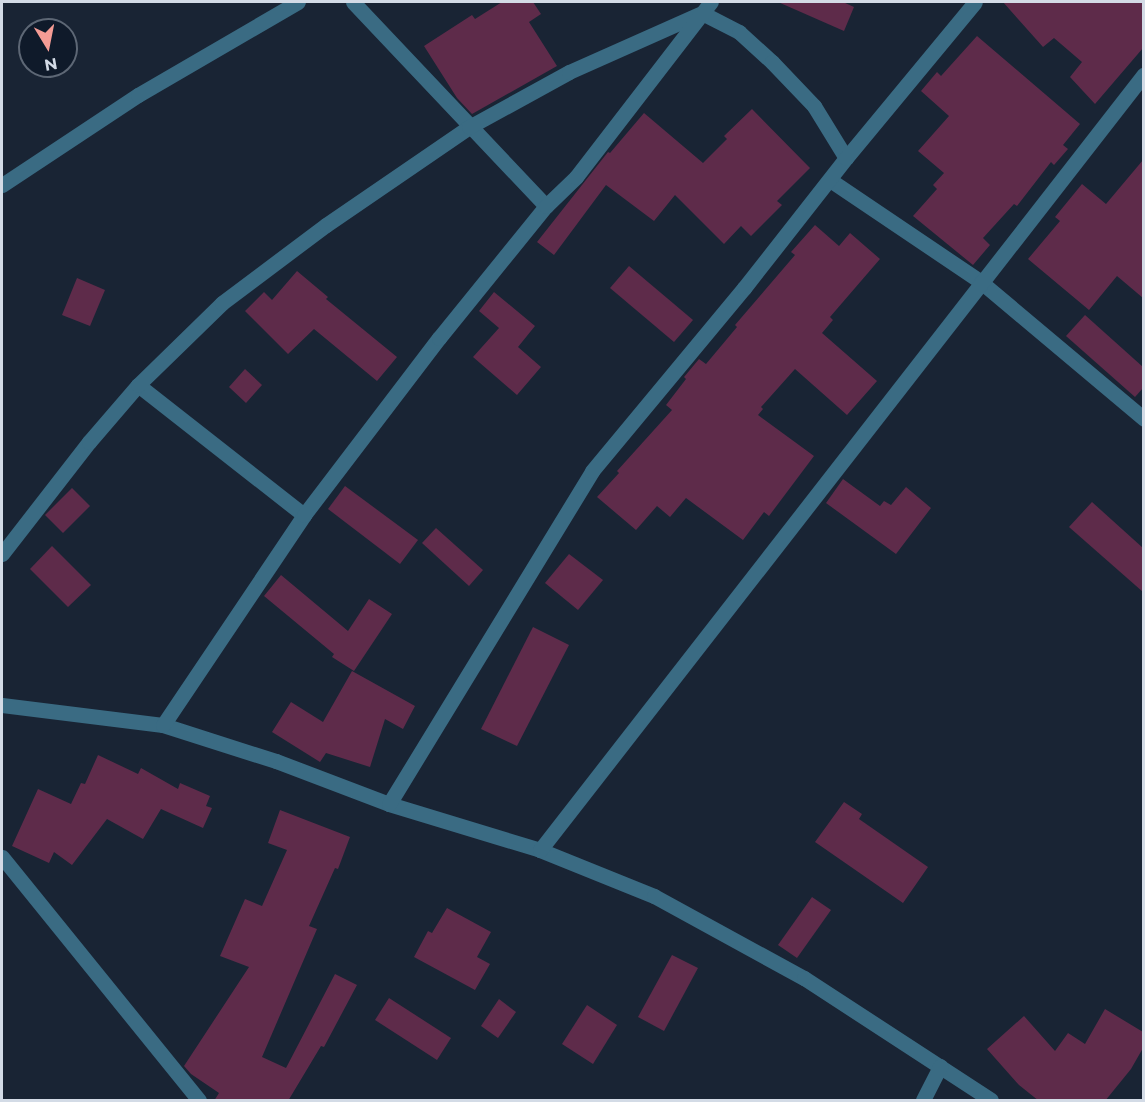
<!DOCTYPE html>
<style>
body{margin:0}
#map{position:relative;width:1145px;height:1102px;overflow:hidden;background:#192434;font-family:Montserrat,sans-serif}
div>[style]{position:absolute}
.building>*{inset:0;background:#5e2b4a}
.minor>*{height:15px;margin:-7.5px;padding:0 7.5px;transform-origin:7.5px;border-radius:7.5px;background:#3a6b83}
span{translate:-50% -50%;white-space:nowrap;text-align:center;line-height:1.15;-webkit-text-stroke:6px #0f1a2a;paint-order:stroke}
.frame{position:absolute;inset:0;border:3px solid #d3dbe6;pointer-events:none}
.north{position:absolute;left:18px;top:18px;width:60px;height:60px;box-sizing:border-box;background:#0f1a2a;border:2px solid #5d6775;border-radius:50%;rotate:170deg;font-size:16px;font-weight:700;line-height:24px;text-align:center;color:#d3dbe6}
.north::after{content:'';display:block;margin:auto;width:21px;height:27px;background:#f59c95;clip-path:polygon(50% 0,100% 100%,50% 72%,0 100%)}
</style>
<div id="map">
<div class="building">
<i style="clip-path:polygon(502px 2px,533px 2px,541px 14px,529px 22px,557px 66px,472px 114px,457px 98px,424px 46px,472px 15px,475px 19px)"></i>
<i style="clip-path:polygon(778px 2px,843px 2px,854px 7px,844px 31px)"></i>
<i style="clip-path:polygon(1003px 2px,1143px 2px,1143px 48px,1095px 104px,1070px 77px,1082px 62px,1054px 38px,1043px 47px)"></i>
<i style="clip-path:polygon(977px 36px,1080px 124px,1063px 145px,1068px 149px,1054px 165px,1051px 162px,1017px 206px,1014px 204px,983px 238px,990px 245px,973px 265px,913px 216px,937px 189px,933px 185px,944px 173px,918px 151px,949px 116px,921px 91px,937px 72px,941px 76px)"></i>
<i style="clip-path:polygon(752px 109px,810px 168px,777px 201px,782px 205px,751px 236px,741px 226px,724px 244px,675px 195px,654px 221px,606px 185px,554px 255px,537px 242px,608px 152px,610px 153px,644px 113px,703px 163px,727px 139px,724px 136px)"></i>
<i style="clip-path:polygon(1143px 160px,1143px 298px,1117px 276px,1089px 310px,1028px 259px,1060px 221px,1055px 217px,1082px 184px,1106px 204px)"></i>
<i style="clip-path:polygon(815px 225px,839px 246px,850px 233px,880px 259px,830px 317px,833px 320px,822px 333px,877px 381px,847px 415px,795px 369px,761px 407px,763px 409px,758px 415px,814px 456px,769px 516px,764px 512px,743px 540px,686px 498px,670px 517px,657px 506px,636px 530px,597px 497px,619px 473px,617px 471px,672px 410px,666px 405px,686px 379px,684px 377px,699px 359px,706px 364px,737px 327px,735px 325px,795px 255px,791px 252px)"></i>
<i style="clip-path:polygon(629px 266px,693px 320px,674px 342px,610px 288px)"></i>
<i style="clip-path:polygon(297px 271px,328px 297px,326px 299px,397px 357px,377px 381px,314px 329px,288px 354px,245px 311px,264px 292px,272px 300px)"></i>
<i style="clip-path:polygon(77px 278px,105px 290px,90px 326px,62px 315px)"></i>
<i style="clip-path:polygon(494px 292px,535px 326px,518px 347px,541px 367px,517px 395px,473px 357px,499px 328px,479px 311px)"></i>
<i style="clip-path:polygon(1085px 315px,1143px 367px,1143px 388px,1135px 397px,1066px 336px)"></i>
<i style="clip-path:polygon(245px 369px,262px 385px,246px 403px,229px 387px)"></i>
<i style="clip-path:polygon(843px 479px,880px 506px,884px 501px,891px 505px,906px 487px,931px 508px,896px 554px,826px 503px)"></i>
<i style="clip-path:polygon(345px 486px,418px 540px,400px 564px,328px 509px)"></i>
<i style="clip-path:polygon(72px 488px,90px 506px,63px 533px,45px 515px)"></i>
<i style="clip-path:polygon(1092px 502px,1143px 548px,1143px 592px,1069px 527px)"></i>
<i style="clip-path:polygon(436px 528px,483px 570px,469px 586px,422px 543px)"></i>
<i style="clip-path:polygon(52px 546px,91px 585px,68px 607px,30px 569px)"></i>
<i style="clip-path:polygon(569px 554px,603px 580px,578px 610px,545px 583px)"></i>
<i style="clip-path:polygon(281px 575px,348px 631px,369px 599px,392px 614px,354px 671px,332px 657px,334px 654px,264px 596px)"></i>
<i style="clip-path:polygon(533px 627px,569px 645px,517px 746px,481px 729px)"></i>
<i style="clip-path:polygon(352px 671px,415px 706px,403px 729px,385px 719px,370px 767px,326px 753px,320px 762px,272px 732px,291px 702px,323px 722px)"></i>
<i style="clip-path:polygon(98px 755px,138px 774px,141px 768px,178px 789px,180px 783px,210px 796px,206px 806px,212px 808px,203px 828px,161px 809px,143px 839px,107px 819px,72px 865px,54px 852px,49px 863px,12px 846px,38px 789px,71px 804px,81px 783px,85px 784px)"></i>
<i style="clip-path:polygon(844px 802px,862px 814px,859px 819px,928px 867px,903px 903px,815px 842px)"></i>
<i style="clip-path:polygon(280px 810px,350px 837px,338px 869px,335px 868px,309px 926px,317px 929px,262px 1057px,286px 1068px,335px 974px,357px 985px,324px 1047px,321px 1046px,288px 1101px,214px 1101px,219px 1093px,191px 1074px,184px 1066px,249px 967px,220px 956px,245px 899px,262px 906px,287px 850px,268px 843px)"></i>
<i style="clip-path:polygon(812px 897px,831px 910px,797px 958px,778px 945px)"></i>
<i style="clip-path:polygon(447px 908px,491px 932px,477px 957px,490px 964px,475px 990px,414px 957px,428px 931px,432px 933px)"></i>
<i style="clip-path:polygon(672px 955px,698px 968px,664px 1031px,638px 1017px)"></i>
<i style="clip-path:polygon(389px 998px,451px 1038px,437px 1060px,375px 1020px)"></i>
<i style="clip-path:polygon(499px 999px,516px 1012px,498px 1038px,481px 1026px)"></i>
<i style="clip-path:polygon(587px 1005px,617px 1025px,593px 1064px,562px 1044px)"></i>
<i style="clip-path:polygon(1105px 1009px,1143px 1032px,1143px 1048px,1131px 1069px,1105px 1101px,1039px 1101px,1019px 1085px,987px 1049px,1024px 1016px,1055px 1051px,1068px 1033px,1085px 1044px)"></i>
</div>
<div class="minor">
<i style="left:353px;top:2px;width:281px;rotate:46.6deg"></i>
<i style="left:702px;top:13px;width:42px;rotate:27.2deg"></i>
<i style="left:739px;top:32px;width:45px;rotate:42.3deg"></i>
<i style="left:772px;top:62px;width:61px;rotate:46.3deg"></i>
<i style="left:814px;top:106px;width:61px;rotate:58.4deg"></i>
<i style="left:830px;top:180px;width:182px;rotate:34deg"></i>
<i style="left:981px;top:282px;width:213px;rotate:40deg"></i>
<i style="left:2px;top:185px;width:163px;rotate:-33.5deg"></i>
<i style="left:138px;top:95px;width:185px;rotate:-30.2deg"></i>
<i style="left:138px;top:385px;width:211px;rotate:38.1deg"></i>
<i style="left:2px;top:554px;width:142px;rotate:-52.2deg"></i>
<i style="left:89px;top:442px;width:75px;rotate:-49.3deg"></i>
<i style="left:138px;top:385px;width:117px;rotate:-44.3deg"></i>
<i style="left:222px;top:303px;width:130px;rotate:-36.9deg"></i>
<i style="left:326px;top:225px;width:173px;rotate:-34.4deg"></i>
<i style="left:469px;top:127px;width:114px;rotate:-28.8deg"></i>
<i style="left:569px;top:72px;width:142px;rotate:-24deg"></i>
<i style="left:2px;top:705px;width:162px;rotate:7.1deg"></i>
<i style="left:163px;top:725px;width:119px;rotate:17.7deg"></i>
<i style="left:276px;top:761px;width:121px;rotate:20.8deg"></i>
<i style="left:389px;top:804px;width:158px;rotate:16.9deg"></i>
<i style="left:540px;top:850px;width:123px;rotate:22deg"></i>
<i style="left:654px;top:896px;width:171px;rotate:28.7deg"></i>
<i style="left:804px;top:978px;width:223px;rotate:33.1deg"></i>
<i style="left:163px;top:725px;width:253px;rotate:-56.1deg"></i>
<i style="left:304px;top:515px;width:223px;rotate:-52.7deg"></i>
<i style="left:439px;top:338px;width:170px;rotate:-51deg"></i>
<i style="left:546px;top:206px;width:42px;rotate:-44deg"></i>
<i style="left:576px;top:177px;width:221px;rotate:-52.4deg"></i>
<i style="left:389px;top:804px;width:390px;rotate:-58.6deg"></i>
<i style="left:592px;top:471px;width:238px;rotate:-50.3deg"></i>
<i style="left:744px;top:288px;width:165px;rotate:-51.9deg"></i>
<i style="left:846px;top:158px;width:202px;rotate:-50.4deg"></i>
<i style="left:540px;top:850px;width:983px;rotate:-52.1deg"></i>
<i style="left:2px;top:857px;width:313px;rotate:51deg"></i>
<i style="left:923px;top:1100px;width:38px;rotate:-63deg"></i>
</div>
<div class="frame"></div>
<div class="north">N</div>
</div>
